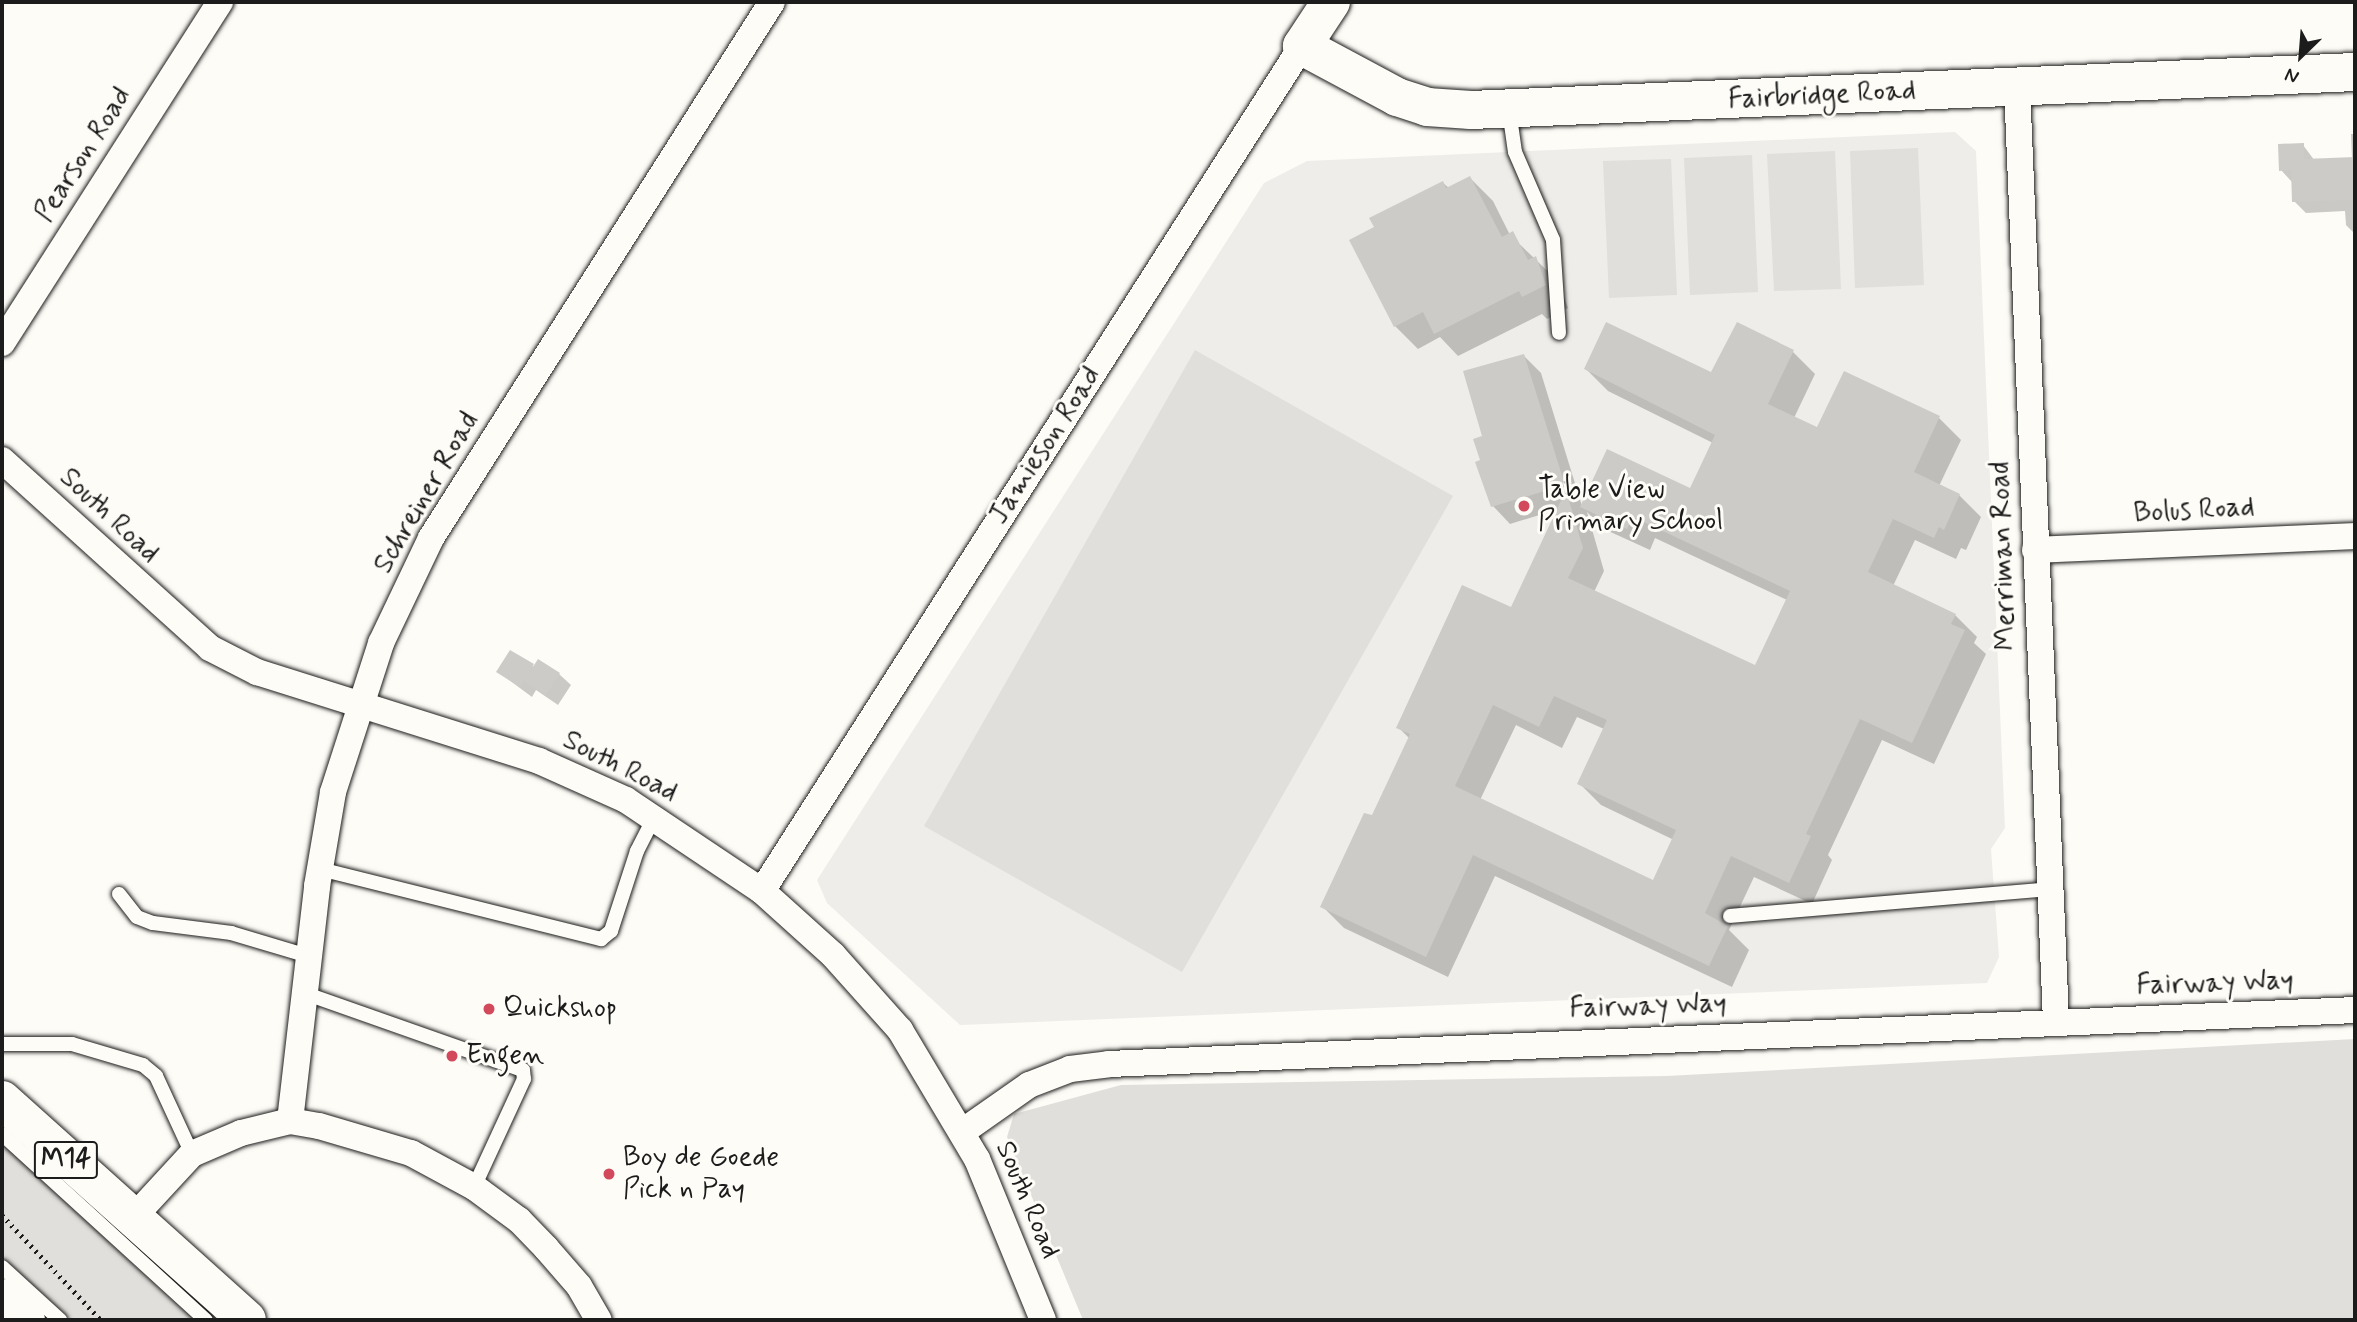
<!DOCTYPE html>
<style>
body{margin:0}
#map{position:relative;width:2357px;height:1322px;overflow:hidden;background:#fdfcf7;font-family:Mynerve,sans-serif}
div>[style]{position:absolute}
.built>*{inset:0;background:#eeede9}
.green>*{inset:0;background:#e0dfdb}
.shadow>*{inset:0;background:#0003}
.building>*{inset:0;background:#cccbc8}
.path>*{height:4.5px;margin-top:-2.25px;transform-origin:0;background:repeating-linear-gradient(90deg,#1c1c1c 0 2px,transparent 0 7px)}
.roads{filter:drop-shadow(0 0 2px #1c1c1c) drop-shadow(0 0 2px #1c1c1c)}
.lane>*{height:14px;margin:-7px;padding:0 7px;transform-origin:7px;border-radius:7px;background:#fdfcf7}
.street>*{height:26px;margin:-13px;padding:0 13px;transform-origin:13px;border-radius:13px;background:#fdfcf7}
.secondary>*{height:38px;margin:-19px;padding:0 19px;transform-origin:19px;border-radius:19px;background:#fdfcf7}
.primary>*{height:38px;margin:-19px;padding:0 19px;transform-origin:19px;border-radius:19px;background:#fdfcf7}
.dots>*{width:19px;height:19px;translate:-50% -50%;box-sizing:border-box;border:4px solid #fdfcf7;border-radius:50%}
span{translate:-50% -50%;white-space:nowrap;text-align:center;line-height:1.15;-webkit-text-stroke:6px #fdfcf7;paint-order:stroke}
.shield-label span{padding:2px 5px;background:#fdfcf7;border:2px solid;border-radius:5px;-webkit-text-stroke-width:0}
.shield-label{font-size:26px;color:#1c1c1c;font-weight:700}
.street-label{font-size:28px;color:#1c1c1c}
.poi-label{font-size:28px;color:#1c1c1c}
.left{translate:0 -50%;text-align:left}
.frame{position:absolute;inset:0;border:4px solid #1c1c1c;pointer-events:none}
.north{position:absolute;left:2266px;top:21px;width:70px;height:70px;-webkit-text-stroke:5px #fdfcf7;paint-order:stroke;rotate:205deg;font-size:19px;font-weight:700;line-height:28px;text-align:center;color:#1c1c1c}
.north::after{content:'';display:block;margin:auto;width:24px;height:32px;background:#1c1c1c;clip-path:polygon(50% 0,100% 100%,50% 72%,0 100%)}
</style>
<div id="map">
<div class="built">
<i style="clip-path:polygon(1955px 132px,1976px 151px,2005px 828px,1991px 849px,1999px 957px,1987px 983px,960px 1025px,827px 903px,817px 880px,1264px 183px,1307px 161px)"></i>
</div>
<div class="green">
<i style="clip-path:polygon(1918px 148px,1924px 285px,1855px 288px,1850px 151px)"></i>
<i style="clip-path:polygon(1835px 151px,1841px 289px,1774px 291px,1767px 154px)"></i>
<i style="clip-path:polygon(1752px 155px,1758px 292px,1690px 295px,1684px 158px)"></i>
<i style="clip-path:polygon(1671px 159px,1677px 295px,1609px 298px,1603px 161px)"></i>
<i style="clip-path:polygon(1195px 350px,1453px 496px,1182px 972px,924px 826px)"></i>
<i style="clip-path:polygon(2355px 1039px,2355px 1320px,1083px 1320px,1007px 1137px,1014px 1114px,1121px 1085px,1667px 1076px)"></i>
<i style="clip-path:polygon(2px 1135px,205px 1320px,71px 1320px,58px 1308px,2px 1257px)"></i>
</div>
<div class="shadow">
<i style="clip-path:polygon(2351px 134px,2355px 134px,2355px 234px,2346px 225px,2345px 211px,2306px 213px,2294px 201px,2292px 182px,2281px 170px,2303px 145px,2315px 161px,2352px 159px)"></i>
<i style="clip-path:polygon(1470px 178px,1493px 201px,1510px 235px,1558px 281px,1568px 308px,1547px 319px,1542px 314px,1458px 356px,1440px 337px,1418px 349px,1395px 326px,1376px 228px,1443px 183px,1449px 188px)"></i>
<i style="clip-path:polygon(evenodd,1793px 352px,1815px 374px,1794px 418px,1818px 429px,1939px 418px,1961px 440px,1939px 486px,1959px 495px,1981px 517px,1966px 550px,1961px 548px,1956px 559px,1915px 540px,1893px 586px,1955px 615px,1977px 637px,1974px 643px,1986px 654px,1934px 764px,1882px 740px,1828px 855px,1832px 860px,1812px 904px,1754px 877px,1729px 930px,1749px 950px,1732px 987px,1495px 876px,1448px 977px,1344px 928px,1322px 906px,1373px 817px,1410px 739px,1398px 727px,1512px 609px,1559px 509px,1510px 524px,1493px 506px,1482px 462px,1485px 437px,1524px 356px,1541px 373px,1582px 506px,1691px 490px,1713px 443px,1608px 391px,1586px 369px,1712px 374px,1793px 352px,1587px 512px,1604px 529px,1650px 550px,1655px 538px,1787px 600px,1755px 668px,1594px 592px,1604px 571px,1587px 512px,1793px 352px,1577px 717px,1604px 729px,1579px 783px,1601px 805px,1674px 840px,1654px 883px,1480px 800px,1516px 725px,1562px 748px,1577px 717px)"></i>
<i style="clip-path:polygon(532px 666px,559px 674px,571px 685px,558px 705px,536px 690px,532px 697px,498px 672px)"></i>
</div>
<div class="building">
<i style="clip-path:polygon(2304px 143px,2304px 159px,2355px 157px,2355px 200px,2292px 202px,2291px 170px,2279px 171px,2278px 144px)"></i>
<i style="clip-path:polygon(1470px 176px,1502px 237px,1513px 231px,1528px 260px,1536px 256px,1546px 285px,1522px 297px,1519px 291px,1434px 334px,1423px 312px,1394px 327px,1349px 240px,1374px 227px,1369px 218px,1443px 181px,1446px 188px)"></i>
<i style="clip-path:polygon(evenodd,1606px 322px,1711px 372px,1737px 322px,1794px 350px,1768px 404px,1817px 427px,1844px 371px,1940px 416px,1914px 472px,1960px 494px,1944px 530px,1939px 527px,1934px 538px,1893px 519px,1868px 572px,1956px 614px,1951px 624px,1965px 630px,1912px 743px,1860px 719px,1806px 834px,1811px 836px,1789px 883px,1731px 856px,1705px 913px,1728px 926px,1709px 966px,1473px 855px,1426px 957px,1320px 907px,1364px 813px,1372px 815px,1410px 734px,1396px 728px,1462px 585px,1511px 607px,1566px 490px,1583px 548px,1568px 578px,1755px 665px,1790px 591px,1633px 517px,1627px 529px,1580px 507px,1607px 449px,1690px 488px,1715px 435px,1584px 369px,1606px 322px,1554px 696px,1607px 720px,1577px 784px,1676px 830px,1653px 880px,1455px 786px,1493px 705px,1539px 727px,1554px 696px)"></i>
<i style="clip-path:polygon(1524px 354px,1565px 485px,1491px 507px,1475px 462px,1480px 460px,1473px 439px,1482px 436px,1463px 371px)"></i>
<i style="clip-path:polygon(510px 650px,534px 664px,520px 687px,496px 672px)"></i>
<i style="clip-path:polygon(538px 659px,560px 673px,546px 695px,524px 681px)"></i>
</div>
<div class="path">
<i style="left:2px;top:1215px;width:144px;rotate:46.7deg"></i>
</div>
<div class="roads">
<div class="lane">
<i style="left:1509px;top:110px;width:42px;rotate:81.9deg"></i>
<i style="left:1515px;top:152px;width:96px;rotate:66.6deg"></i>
<i style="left:1553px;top:240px;width:93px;rotate:86.3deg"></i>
<i style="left:320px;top:869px;width:290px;rotate:14deg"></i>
<i style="left:601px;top:939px;width:13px;rotate:-39deg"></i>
<i style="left:611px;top:931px;width:84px;rotate:-72deg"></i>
<i style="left:637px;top:851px;width:38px;rotate:-63deg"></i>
<i style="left:119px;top:894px;width:29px;rotate:52deg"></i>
<i style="left:137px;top:917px;width:17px;rotate:21deg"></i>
<i style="left:153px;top:923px;width:79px;rotate:7.3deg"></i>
<i style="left:231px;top:933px;width:80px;rotate:16.6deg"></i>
<i style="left:1730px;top:916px;width:320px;rotate:-4.8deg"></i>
<i style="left:304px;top:993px;width:232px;rotate:19.4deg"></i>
<i style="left:523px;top:1070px;width:9px;rotate:84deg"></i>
<i style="left:524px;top:1079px;width:119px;rotate:114.8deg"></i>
<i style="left:2px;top:1044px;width:70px"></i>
<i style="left:72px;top:1044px;width:74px;rotate:16.5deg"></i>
<i style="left:143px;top:1065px;width:17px;rotate:40deg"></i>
<i style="left:156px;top:1076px;width:86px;rotate:65.2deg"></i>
<i style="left:2px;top:1134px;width:276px;rotate:42.4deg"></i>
<i style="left:2px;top:1267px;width:79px;rotate:42.4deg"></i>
</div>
<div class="street">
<i style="left:2017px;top:87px;width:936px;rotate:87.61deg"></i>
<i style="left:2px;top:343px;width:405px;rotate:-57.4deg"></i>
<i style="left:2px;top:460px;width:280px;rotate:42.1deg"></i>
<i style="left:210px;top:648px;width:53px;rotate:27.1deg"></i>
<i style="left:257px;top:672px;width:296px;rotate:17.5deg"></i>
<i style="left:539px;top:761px;width:95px;rotate:24.1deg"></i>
<i style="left:626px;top:800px;width:164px;rotate:33.8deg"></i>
<i style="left:762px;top:891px;width:96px;rotate:42deg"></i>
<i style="left:833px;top:955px;width:101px;rotate:48.2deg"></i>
<i style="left:900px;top:1030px;width:150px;rotate:59.2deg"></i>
<i style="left:977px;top:1159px;width:174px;rotate:67.7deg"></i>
<i style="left:2035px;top:550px;width:320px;rotate:-2.5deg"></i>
<i style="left:762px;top:891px;width:1003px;rotate:-57.42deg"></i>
<i style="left:290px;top:1121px;width:237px;rotate:-83.4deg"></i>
<i style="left:317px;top:886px;width:95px;rotate:-80.3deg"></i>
<i style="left:333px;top:792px;width:157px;rotate:-72.1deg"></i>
<i style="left:381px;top:643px;width:116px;rotate:-64.5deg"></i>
<i style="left:431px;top:538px;width:635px;rotate:-57.54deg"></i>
<i style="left:962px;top:1132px;width:82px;rotate:-35deg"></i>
<i style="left:1029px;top:1085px;width:44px;rotate:-21.3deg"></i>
<i style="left:1070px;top:1069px;width:39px;rotate:-7deg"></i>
<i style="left:1109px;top:1064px;width:1247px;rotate:-2.48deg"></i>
<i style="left:131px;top:1220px;width:90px;rotate:-47.3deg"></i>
<i style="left:192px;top:1154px;width:53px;rotate:-23.2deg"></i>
<i style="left:241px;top:1133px;width:50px;rotate:-13.8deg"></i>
<i style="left:290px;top:1121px;width:29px;rotate:10deg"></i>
<i style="left:319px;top:1126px;width:96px;rotate:16.4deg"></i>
<i style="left:411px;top:1153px;width:72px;rotate:28.4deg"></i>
<i style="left:474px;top:1187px;width:56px;rotate:36.3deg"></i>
<i style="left:519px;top:1220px;width:39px;rotate:46deg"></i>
<i style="left:546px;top:1248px;width:50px;rotate:49deg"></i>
<i style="left:579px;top:1286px;width:39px;rotate:60deg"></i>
</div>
<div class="secondary">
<i style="left:1331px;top:2px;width:53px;rotate:123.4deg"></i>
<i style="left:1302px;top:46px;width:108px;rotate:28.2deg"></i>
<i style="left:1397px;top:97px;width:32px;rotate:18deg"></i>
<i style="left:1427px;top:107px;width:44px;rotate:3.9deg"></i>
<i style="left:1471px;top:110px;width:885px;rotate:-2.46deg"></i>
</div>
<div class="primary">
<i style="left:2px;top:1100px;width:329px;rotate:41.9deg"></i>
<i style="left:2px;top:1298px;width:33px;rotate:43deg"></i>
</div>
</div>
<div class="dots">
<i style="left:1524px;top:506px;background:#d1495b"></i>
<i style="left:489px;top:1009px;background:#d1495b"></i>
<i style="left:452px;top:1056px;background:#d1495b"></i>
<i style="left:609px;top:1174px;background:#d1495b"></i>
</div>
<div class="shield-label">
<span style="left:66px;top:1160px">M14</span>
</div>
<div class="street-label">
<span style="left:1822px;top:96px;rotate:-3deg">Fairbridge Road</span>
<span style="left:84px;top:155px;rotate:-57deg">Pearson Road</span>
<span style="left:1046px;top:446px;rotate:-57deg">Jamieson Road</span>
<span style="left:427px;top:493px;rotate:-60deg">Schreiner Road</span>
<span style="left:2194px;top:511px;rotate:-3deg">Bolus Road</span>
<span style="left:109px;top:516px;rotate:43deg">South Road</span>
<span style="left:2004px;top:556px;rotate:-92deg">Merriman Road</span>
<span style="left:620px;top:767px;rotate:27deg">South Road</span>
<span style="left:2215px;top:984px;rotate:-2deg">Fairway Way</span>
<span style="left:1648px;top:1007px;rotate:-2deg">Fairway Way</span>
<span style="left:1027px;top:1200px;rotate:67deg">South Road</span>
</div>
<div class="poi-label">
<span class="left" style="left:1538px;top:506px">Table View<br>Primary School</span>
<span class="left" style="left:503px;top:1009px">Quickshop</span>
<span class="left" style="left:466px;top:1056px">Engen</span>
<span class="left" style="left:623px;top:1174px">Boy de Goede<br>Pick n Pay</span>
</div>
<div class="frame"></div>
<div class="north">N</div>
</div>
